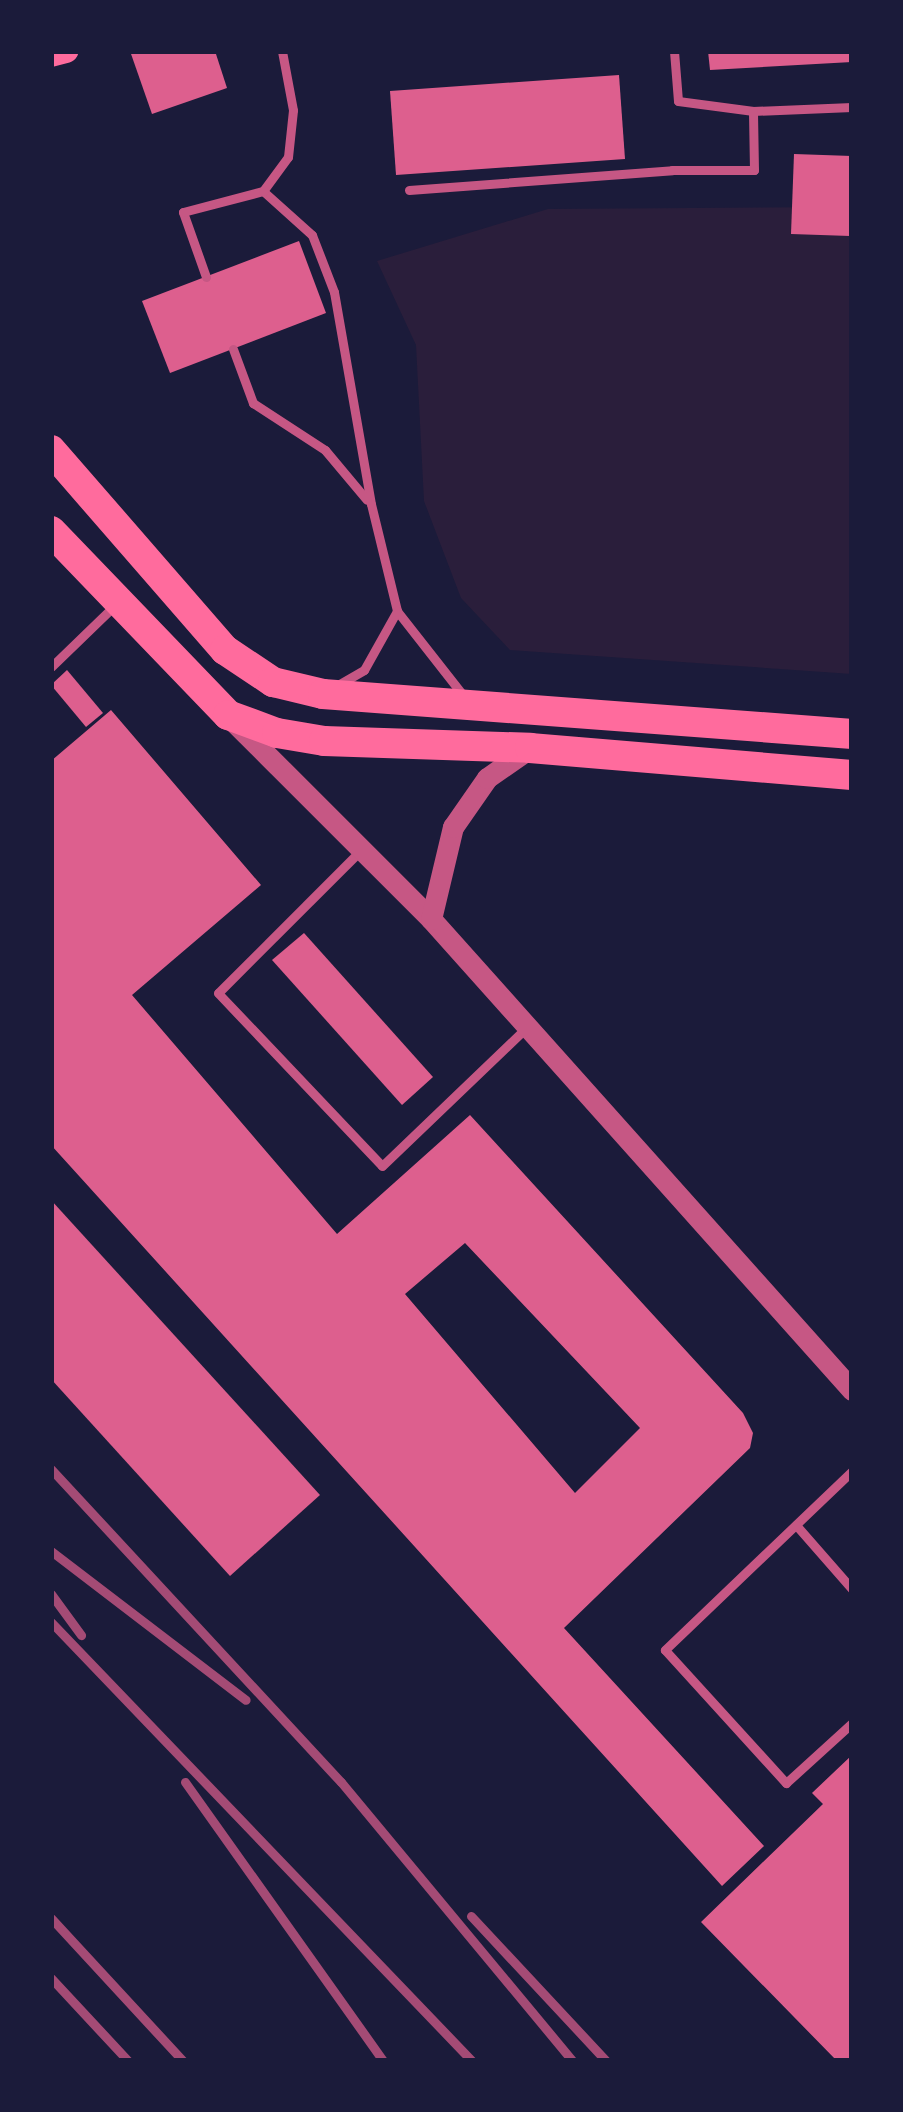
<!DOCTYPE html>
<style>
body{margin:0}
#map{position:relative;width:903px;height:2112px;overflow:hidden;background:#1b1b3a;font-family:Arial,sans-serif}
div>[style]{position:absolute}
.green>*{inset:0;background:#2a1e3b}
.building>*{inset:0;background:#dd5f8e}
.service>*{height:9px;margin:-4.5px;padding:0 4.5px;transform-origin:4.5px;border-radius:4.5px;background:#c65784}
.tertiary>*{height:21px;margin:-10.5px;padding:0 10.5px;transform-origin:10.5px;border-radius:10.5px;background:#c65784}
.secondary>*{height:24px;margin:-12px;padding:0 12px;transform-origin:12px;border-radius:12px;background:#ff6b9d}
.primary>*{height:30px;margin:-15px;padding:0 15px;transform-origin:15px;border-radius:15px;background:#ff6b9d}
.rail>*{height:9px;margin:-4.5px;padding:0 4.5px;transform-origin:4.5px;border-radius:4.5px;background:#a44b75}
span{translate:-50% -50%;white-space:nowrap;text-align:center;line-height:1.15;-webkit-text-stroke:12px #1b1b3a;paint-order:stroke}
.frame{position:absolute;inset:0;border:54px solid #1b1b3a;pointer-events:none}
</style>
<div id="map">
<div class="green">
<i style="clip-path:polygon(852px 207px,852px 674px,510px 650px,461px 598px,424px 501px,416px 345px,377px 261px,548px 209px)"></i>
</div>
<div class="building">
<i style="clip-path:polygon(130px 51px,215px 51px,227px 88px,152px 114px)"></i>
<i style="clip-path:polygon(708px 51px,852px 51px,852px 62px,710px 70px)"></i>
<i style="clip-path:polygon(619px 75px,625px 159px,396px 175px,390px 91px)"></i>
<i style="clip-path:polygon(794px 154px,852px 156px,850px 236px,791px 234px)"></i>
<i style="clip-path:polygon(299px 241px,326px 313px,170px 373px,142px 301px)"></i>
<i style="clip-path:polygon(67px 670px,103px 713px,86px 727px,51px 685px)"></i>
<i style="clip-path:polygon(evenodd,111px 710px,261px 885px,132px 995px,337px 1234px,470px 1115px,743px 1413px,753px 1433px,750px 1448px,564px 1628px,764px 1846px,722px 1886px,51px 1145px,51px 761px,111px 710px,465px 1243px,640px 1428px,575px 1493px,405px 1294px,465px 1243px)"></i>
<i style="clip-path:polygon(304px 933px,433px 1077px,402px 1105px,272px 960px)"></i>
<i style="clip-path:polygon(51px 1200px,320px 1495px,230px 1576px,51px 1379px)"></i>
<i style="clip-path:polygon(852px 1755px,852px 2061px,837px 2061px,701px 1922px,823px 1804px,812px 1793px)"></i>
</div>
<div class="service">
<i style="left:674px;top:51px;width:50px;rotate:85.4deg"></i>
<i style="left:678px;top:101px;width:76px;rotate:7.6deg"></i>
<i style="left:753px;top:111px;width:99px;rotate:-2.3deg"></i>
<i style="left:409px;top:190px;width:264px;rotate:-4.3deg"></i>
<i style="left:672px;top:170px;width:82px"></i>
<i style="left:754px;top:170px;width:59px;rotate:-91deg"></i>
<i style="left:263px;top:191px;width:66px;rotate:41.9deg"></i>
<i style="left:312px;top:235px;width:61px;rotate:68.9deg"></i>
<i style="left:334px;top:292px;width:215px;rotate:80.1deg"></i>
<i style="left:371px;top:504px;width:110px;rotate:76.3deg"></i>
<i style="left:397px;top:611px;width:112px;rotate:51.9deg"></i>
<i style="left:206px;top:277px;width:69px;rotate:-109.5deg"></i>
<i style="left:183px;top:212px;width:83px;rotate:-14.7deg"></i>
<i style="left:263px;top:191px;width:42px;rotate:-53.7deg"></i>
<i style="left:288px;top:157px;width:47px;rotate:-83.9deg"></i>
<i style="left:293px;top:110px;width:60px;rotate:-100.6deg"></i>
<i style="left:233px;top:349px;width:58px;rotate:69.7deg"></i>
<i style="left:253px;top:403px;width:86px;rotate:33.1deg"></i>
<i style="left:325px;top:450px;width:65px;rotate:50deg"></i>
<i style="left:51px;top:667px;width:91px;rotate:-44.1deg"></i>
<i style="left:338px;top:685px;width:30px;rotate:-30deg"></i>
<i style="left:364px;top:670px;width:68px;rotate:-60.8deg"></i>
<i style="left:359px;top:852px;width:199px;rotate:135deg"></i>
<i style="left:218px;top:993px;width:238px;rotate:46.5deg"></i>
<i style="left:382px;top:1166px;width:198px;rotate:-43.8deg"></i>
<i style="left:852px;top:1471px;width:259px;rotate:136.3deg"></i>
<i style="left:665px;top:1650px;width:180px;rotate:47.7deg"></i>
<i style="left:786px;top:1783px;width:89px;rotate:-42.3deg"></i>
<i style="left:796px;top:1525px;width:85px;rotate:48.8deg"></i>
</div>
<div class="tertiary">
<i style="left:232px;top:720px;width:281px;rotate:45deg"></i>
<i style="left:431px;top:919px;width:632px;rotate:48.21deg"></i>
<i style="left:431px;top:919px;width:95px;rotate:-76.6deg"></i>
<i style="left:453px;top:827px;width:60px;rotate:-55.2deg"></i>
<i style="left:487px;top:778px;width:52px;rotate:-34.9deg"></i>
</div>
<div class="secondary">
<i style="left:51px;top:55px;width:16px;rotate:-15deg"></i>
</div>
<div class="primary">
<i style="left:51px;top:450px;width:265px;rotate:49deg"></i>
<i style="left:225px;top:650px;width:58px;rotate:33.7deg"></i>
<i style="left:273px;top:682px;width:51px;rotate:13.5deg"></i>
<i style="left:323px;top:694px;width:531px;rotate:4.32deg"></i>
<i style="left:51px;top:531px;width:255px;rotate:46.1deg"></i>
<i style="left:228px;top:715px;width:52px;rotate:20.2deg"></i>
<i style="left:277px;top:733px;width:48px;rotate:9.7deg"></i>
<i style="left:324px;top:741px;width:206px;rotate:1.9deg"></i>
<i style="left:530px;top:748px;width:323px;rotate:4.8deg"></i>
</div>
<div class="rail">
<i style="left:51px;top:1469px;width:427px;rotate:47.2deg"></i>
<i style="left:341px;top:1782px;width:363px;rotate:50.3deg"></i>
<i style="left:51px;top:1551px;width:245px;rotate:37.4deg"></i>
<i style="left:51px;top:1594px;width:51px;rotate:53.8deg"></i>
<i style="left:51px;top:1622px;width:608px;rotate:46.2deg"></i>
<i style="left:185px;top:1782px;width:342px;rotate:54.6deg"></i>
<i style="left:471px;top:1916px;width:198px;rotate:47deg"></i>
<i style="left:51px;top:1918px;width:195px;rotate:47.3deg"></i>
<i style="left:51px;top:1978px;width:113px;rotate:47.1deg"></i>
</div>
<div class="frame"></div>
</div>
